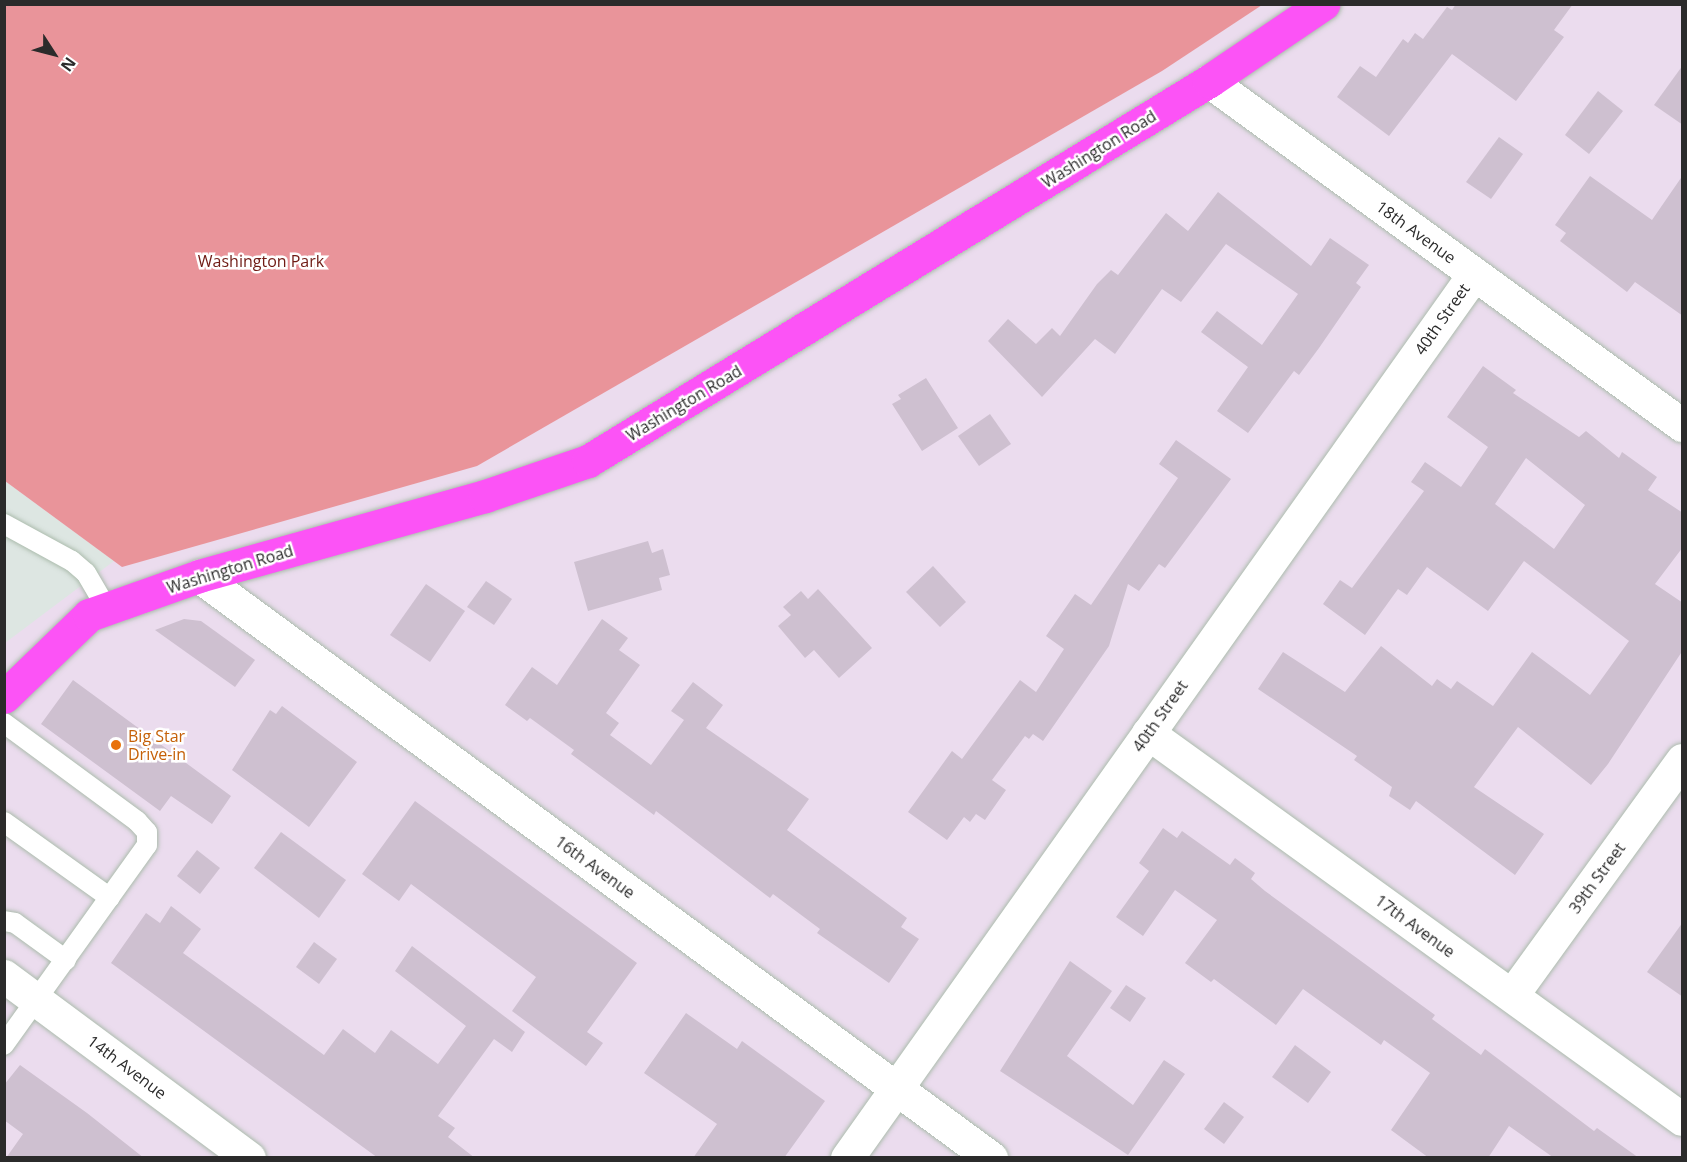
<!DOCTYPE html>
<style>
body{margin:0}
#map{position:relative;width:1687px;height:1162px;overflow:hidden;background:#ebdcee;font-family:"Open Sans",sans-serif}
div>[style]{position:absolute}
.industrial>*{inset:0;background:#dde6e2}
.green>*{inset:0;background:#e9949a}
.building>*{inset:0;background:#cec0d0}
.roads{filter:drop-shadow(0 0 2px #acbcad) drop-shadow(0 0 2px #acbcad)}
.lane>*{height:20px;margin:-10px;padding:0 10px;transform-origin:10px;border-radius:10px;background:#fff}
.street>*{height:33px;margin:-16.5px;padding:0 16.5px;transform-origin:16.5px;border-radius:16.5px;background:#fff}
.primary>*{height:33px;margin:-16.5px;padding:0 16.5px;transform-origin:16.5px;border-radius:16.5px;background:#fc53f6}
.dots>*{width:16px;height:16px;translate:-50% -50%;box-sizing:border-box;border:3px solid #fff;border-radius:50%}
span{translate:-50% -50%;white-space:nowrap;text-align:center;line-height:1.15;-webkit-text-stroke:5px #fff;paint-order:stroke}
.street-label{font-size:16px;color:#2b2b2b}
.park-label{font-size:16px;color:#6f1a14}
.food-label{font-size:16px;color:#c56008}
.left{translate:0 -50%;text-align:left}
.frame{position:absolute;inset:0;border:6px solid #2b2b2b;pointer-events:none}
.north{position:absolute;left:24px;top:24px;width:60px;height:60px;-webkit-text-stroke:4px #fff;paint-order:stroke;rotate:126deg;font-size:16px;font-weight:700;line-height:24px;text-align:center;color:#2b2b2b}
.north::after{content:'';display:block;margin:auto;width:21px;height:27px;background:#2b2b2b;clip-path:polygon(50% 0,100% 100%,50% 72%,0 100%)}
</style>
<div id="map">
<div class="industrial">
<i style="clip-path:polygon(5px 481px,114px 561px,5px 643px)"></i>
</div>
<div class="green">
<i style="clip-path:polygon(5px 4px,1262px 4px,1262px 5px,1162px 71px,477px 466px,122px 567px,5px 481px)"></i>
</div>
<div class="building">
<i style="clip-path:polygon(1456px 4px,1573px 4px,1554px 30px,1564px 37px,1516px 101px,1452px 54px,1389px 136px,1337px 97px,1360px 66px,1376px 77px,1403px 39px,1408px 43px,1415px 33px,1423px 39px,1447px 7px,1452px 10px)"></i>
<i style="clip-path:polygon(1683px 65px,1683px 125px,1654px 105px)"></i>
<i style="clip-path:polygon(1598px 91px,1623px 111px,1589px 154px,1565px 135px)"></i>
<i style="clip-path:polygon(1499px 137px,1523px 154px,1491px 199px,1466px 182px)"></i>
<i style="clip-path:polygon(1683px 175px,1683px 316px,1635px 282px,1627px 292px,1560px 241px,1566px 233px,1555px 225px,1590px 176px,1652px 220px)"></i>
<i style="clip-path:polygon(1218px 192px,1311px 266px,1330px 238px,1369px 265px,1356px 283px,1361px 287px,1319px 348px,1299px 375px,1294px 371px,1248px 433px,1217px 411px,1248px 367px,1201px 332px,1217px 311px,1262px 345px,1298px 294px,1226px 244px,1181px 302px,1162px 289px,1115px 354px,1095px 339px,1042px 397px,988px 341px,1008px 319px,1036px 344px,1052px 328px,1060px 336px,1097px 284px,1111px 270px,1118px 275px,1166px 213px,1188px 231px)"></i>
<i style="clip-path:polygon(evenodd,1483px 366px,1516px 390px,1513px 393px,1579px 437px,1586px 431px,1619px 458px,1622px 452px,1657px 477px,1648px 490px,1683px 513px,1683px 547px,1655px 584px,1683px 603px,1683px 650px,1608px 764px,1591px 785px,1518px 727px,1474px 787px,1544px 834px,1515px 875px,1416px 801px,1410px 810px,1389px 796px,1392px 787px,1354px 760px,1357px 756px,1258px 689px,1283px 652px,1345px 692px,1381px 646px,1432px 686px,1437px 679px,1451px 689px,1457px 681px,1493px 706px,1532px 652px,1590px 695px,1629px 641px,1524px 561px,1488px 611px,1427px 567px,1407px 595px,1398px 589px,1365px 635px,1323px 604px,1340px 580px,1352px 588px,1424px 491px,1411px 482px,1425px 462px,1461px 487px,1488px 447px,1447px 417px,1483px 366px,1526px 458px,1585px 505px,1554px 549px,1495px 504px,1526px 458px)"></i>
<i style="clip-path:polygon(926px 378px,958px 428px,922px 451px,892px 404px,901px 399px,898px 395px)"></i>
<i style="clip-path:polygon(990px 414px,1011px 444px,979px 466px,958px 436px)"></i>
<i style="clip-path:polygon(1176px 440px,1231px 479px,1165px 568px,1159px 564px,1139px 591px,1128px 584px,1109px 646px,1043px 741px,1033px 734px,1029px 739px,1025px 736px,992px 780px,1006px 790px,985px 820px,976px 814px,970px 822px,964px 817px,947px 840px,908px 812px,952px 751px,962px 759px,1020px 680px,1036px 692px,1064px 649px,1046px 636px,1075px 594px,1091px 605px,1178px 478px,1159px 464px)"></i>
<i style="clip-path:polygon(648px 541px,652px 553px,663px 549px,670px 575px,659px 578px,662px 590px,588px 611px,574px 562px)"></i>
<i style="clip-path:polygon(933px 566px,966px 602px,940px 627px,906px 592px)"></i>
<i style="clip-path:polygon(486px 581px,512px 599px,494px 625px,467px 607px)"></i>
<i style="clip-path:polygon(426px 584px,465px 611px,430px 662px,390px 635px)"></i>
<i style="clip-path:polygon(818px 589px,872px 648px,839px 678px,814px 650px,805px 658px,778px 626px,791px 615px,783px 607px,801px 591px,808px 599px)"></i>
<i style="clip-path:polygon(184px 619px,201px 621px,255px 660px,235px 687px,155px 630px)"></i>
<i style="clip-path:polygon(602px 619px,628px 638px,619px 650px,640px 665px,606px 713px,619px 723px,610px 735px,651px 765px,684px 720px,671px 711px,693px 682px,723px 705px,706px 728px,809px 799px,787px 830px,907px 918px,901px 927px,919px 939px,889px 983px,817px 933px,820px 929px,773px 894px,770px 898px,656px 811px,654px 815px,571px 754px,574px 750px,530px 718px,527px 721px,505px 705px,532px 667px,557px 685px)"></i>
<i style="clip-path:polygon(73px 680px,231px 796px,212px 824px,171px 796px,160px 811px,41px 724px)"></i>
<i style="clip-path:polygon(282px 706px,357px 762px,309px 827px,232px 770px,270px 710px,276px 714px)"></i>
<i style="clip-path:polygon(415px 801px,637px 963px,587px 1032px,603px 1043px,586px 1066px,512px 1011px,536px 977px,411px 884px,399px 901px,362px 874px)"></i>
<i style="clip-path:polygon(1163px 828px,1177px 838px,1182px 831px,1230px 865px,1235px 858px,1255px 873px,1251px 879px,1265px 891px,1435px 1015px,1432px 1019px,1481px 1055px,1485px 1049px,1594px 1131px,1597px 1128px,1639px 1158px,1554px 1158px,1509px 1126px,1488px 1158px,1429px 1158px,1391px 1130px,1430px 1073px,1384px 1040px,1381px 1045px,1303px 989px,1276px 1025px,1214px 979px,1211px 982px,1185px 963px,1217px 920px,1175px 890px,1143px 936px,1116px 917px,1149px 871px,1139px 863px)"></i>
<i style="clip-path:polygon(281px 832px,346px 880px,319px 918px,254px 868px)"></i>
<i style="clip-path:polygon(197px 850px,220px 868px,200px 894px,177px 876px)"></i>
<i style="clip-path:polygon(171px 906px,201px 929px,183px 953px,324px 1055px,343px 1029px,375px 1053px,391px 1030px,438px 1064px,466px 1026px,395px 971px,412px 946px,525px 1032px,512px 1052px,494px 1039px,438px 1116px,455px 1128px,448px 1137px,475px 1158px,378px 1158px,111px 963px,146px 913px,160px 923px)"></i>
<i style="clip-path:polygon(1683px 922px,1683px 997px,1647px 972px)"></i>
<i style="clip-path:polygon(314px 942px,337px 959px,319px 984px,296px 967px)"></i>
<i style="clip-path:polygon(1070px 961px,1112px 991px,1067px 1056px,1133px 1105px,1164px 1060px,1185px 1074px,1128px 1155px,1000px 1071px)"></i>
<i style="clip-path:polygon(1126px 985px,1146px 998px,1130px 1022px,1110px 1008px)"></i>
<i style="clip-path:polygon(686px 1013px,737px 1049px,742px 1041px,825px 1101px,784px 1158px,693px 1158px,717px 1124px,644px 1073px)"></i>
<i style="clip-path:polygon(1295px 1045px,1331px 1072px,1308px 1103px,1272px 1077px)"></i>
<i style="clip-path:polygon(20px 1065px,87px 1113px,144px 1158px,6px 1158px,23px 1134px,4px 1120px,4px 1085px)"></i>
<i style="clip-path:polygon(1224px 1102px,1244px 1117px,1224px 1144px,1204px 1129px)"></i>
</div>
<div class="roads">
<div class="lane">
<i style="left:4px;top:524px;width:77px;rotate:28.6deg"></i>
<i style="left:72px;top:561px;width:18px;rotate:41deg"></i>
<i style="left:86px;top:573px;width:42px;rotate:59.7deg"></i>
<i style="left:4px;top:723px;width:165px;rotate:36.4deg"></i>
<i style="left:137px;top:821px;width:15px;rotate:48deg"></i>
<i style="left:147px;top:832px;width:13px;rotate:90deg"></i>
<i style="left:147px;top:845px;width:246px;rotate:125.6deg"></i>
<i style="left:4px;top:822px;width:130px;rotate:35.6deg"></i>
<i style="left:4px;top:921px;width:11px;rotate:10deg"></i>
<i style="left:15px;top:923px;width:63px;rotate:36deg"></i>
</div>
<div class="street">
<i style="left:1209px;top:81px;width:585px;rotate:36.03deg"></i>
<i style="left:199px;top:576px;width:983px;rotate:36.31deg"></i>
<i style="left:1148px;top:733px;width:659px;rotate:35.86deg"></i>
<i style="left:4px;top:976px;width:305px;rotate:36.6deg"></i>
<i style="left:1512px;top:995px;width:290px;rotate:-54.1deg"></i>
<i style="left:847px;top:1158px;width:1084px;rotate:-54.65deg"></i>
</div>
<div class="primary">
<i style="left:4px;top:697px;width:118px;rotate:-44deg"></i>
<i style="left:89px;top:615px;width:117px;rotate:-19.5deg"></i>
<i style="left:199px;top:576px;width:297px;rotate:-15.6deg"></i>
<i style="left:485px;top:496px;width:109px;rotate:-18.8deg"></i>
<i style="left:588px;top:461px;width:728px;rotate:-31.46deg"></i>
<i style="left:1209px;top:81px;width:138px;rotate:-34deg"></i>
</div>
</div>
<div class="dots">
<i style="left:116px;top:745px;background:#e8710a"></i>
</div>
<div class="street-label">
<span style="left:1099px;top:149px;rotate:-32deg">Washington Road</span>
<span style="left:1416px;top:232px;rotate:36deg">18th Avenue</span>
<span style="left:1442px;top:319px;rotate:-55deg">40th Street</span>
<span style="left:684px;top:403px;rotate:-31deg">Washington Road</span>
<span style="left:230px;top:569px;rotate:-17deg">Washington Road</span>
<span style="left:1160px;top:716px;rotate:-55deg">40th Street</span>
<span style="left:595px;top:867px;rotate:36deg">16th Avenue</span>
<span style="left:1597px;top:878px;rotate:-54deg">39th Street</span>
<span style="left:1415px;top:926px;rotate:36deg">17th Avenue</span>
<span style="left:127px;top:1067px;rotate:37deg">14th Avenue</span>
</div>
<div class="park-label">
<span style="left:261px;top:261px">Washington Park</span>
</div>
<div class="food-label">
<span class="left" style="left:128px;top:745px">Big Star<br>Drive-in</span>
</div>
<div class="frame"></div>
<div class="north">N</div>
</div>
